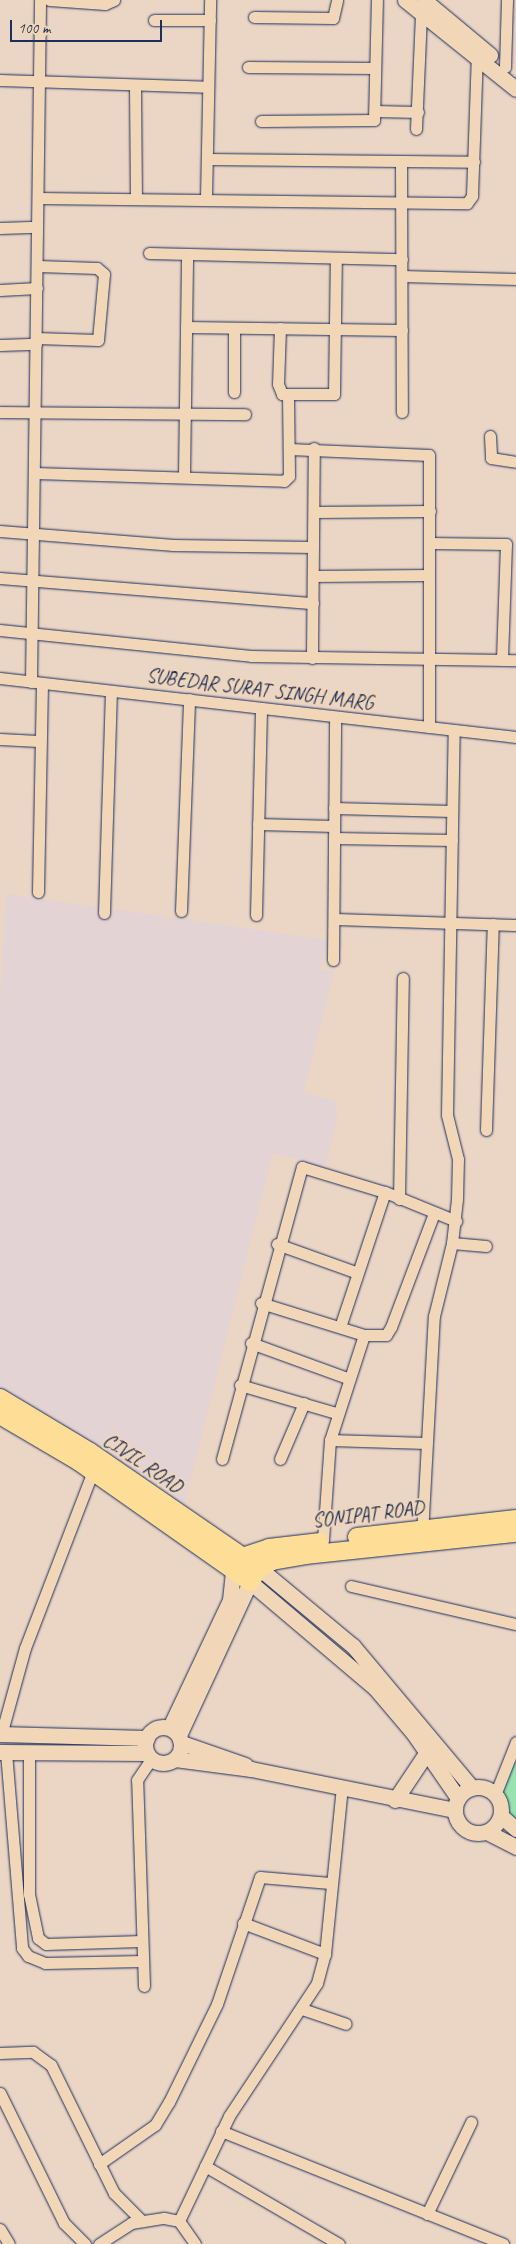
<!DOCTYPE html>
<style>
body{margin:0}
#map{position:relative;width:516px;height:2244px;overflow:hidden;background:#ebd5c5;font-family:Caveat,sans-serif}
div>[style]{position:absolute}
.built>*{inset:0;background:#e4d3d4}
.green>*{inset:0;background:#99e1af}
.roads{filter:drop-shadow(0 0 1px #1b2f5e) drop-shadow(0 0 1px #1b2f5e)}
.street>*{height:11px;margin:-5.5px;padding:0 5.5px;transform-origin:5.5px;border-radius:5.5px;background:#f1d6b8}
.secondary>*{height:15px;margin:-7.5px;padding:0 7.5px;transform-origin:7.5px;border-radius:7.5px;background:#f1d6b8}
.secondary>.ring{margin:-7.5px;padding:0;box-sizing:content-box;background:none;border:15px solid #f1d6b8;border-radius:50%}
.primary>*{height:18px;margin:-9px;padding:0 9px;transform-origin:9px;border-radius:9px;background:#fedd96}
span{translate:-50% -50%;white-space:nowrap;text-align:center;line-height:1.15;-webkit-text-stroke:4px #f1d6b8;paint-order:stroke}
.street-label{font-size:20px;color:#1b2f5e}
.scale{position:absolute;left:10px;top:20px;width:152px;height:22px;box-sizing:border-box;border:2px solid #1b2f5e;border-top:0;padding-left:6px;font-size:15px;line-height:18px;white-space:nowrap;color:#1b2f5e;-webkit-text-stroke:4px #f1d6b8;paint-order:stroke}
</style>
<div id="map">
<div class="built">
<i style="clip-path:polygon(6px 894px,328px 940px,320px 969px,334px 973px,303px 1092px,336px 1102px,337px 1120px,325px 1167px,273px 1153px,184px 1505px,33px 1406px,0 1390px,0 1000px)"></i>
</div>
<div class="green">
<i style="clip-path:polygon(516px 1740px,516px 1829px,501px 1816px,498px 1798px)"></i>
</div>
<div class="roads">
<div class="street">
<i style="left:49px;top:0;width:56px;rotate:4.1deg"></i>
<i style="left:105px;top:4px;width:10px;rotate:-24deg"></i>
<i style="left:254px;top:17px;width:79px;rotate:0.7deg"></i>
<i style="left:333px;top:18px;width:18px;rotate:-77deg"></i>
<i style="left:154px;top:20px;width:56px"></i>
<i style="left:248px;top:67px;width:127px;rotate:0.5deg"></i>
<i style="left:505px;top:67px;width:67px;rotate:-88.3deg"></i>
<i style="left:0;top:80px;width:207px;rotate:1.9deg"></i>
<i style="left:135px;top:86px;width:112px;rotate:89.5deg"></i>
<i style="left:375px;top:111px;width:43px;rotate:1.3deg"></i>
<i style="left:261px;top:121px;width:113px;rotate:-0.5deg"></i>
<i style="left:374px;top:120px;width:120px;rotate:-88.6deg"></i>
<i style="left:416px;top:129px;width:115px;rotate:-87.5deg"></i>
<i style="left:421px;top:14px;width:5px;rotate:-37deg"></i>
<i style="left:207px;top:159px;width:267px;rotate:0.6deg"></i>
<i style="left:401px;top:161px;width:251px;rotate:89.8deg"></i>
<i style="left:38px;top:198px;width:429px;rotate:0.7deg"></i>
<i style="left:467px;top:203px;width:9px;rotate:-54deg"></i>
<i style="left:472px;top:196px;width:143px;rotate:-88deg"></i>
<i style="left:206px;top:198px;width:198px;rotate:-88.8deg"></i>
<i style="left:0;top:228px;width:37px;rotate:-2deg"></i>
<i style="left:149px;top:253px;width:253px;rotate:1.4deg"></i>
<i style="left:402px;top:276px;width:114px;rotate:1.5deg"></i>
<i style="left:0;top:290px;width:37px;rotate:-3deg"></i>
<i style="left:186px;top:327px;width:216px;rotate:0.8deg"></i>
<i style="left:234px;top:328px;width:64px;rotate:90deg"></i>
<i style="left:280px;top:328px;width:56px;rotate:92deg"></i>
<i style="left:278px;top:384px;width:11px;rotate:68deg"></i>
<i style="left:282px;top:394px;width:52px"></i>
<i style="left:334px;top:394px;width:136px;rotate:-89.2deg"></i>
<i style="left:36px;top:338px;width:62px;rotate:1.8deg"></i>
<i style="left:98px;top:340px;width:66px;rotate:-84.8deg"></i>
<i style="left:104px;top:274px;width:9px;rotate:-139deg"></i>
<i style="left:97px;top:268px;width:59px;rotate:-178.1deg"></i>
<i style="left:0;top:345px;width:36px;rotate:-2deg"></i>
<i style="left:0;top:412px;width:245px;rotate:0.5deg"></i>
<i style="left:490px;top:436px;width:22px;rotate:87deg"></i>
<i style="left:491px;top:458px;width:25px;rotate:9deg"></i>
<i style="left:289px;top:449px;width:140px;rotate:2.5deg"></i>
<i style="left:429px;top:455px;width:272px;rotate:90deg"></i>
<i style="left:35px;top:473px;width:249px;rotate:1.8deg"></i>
<i style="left:284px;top:481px;width:7px;rotate:-45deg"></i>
<i style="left:289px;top:476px;width:80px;rotate:-90.7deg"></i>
<i style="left:184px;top:476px;width:222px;rotate:-89.2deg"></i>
<i style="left:314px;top:512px;width:116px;rotate:-0.5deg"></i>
<i style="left:0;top:531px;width:174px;rotate:4.6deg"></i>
<i style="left:173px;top:545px;width:140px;rotate:0.8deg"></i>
<i style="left:430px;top:543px;width:76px;rotate:0.8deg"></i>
<i style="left:506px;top:544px;width:116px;rotate:92deg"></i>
<i style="left:313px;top:576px;width:116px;rotate:-0.5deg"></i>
<i style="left:0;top:578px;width:314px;rotate:4.6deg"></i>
<i style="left:0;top:630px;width:252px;rotate:5.9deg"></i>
<i style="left:251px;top:656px;width:265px;rotate:0.9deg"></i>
<i style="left:312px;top:658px;width:210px;rotate:-89.5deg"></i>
<i style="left:0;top:678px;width:519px;rotate:6.52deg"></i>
<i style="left:31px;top:682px;width:682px;rotate:-89.24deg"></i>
<i style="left:0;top:739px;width:38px;rotate:3deg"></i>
<i style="left:334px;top:808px;width:118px;rotate:1.5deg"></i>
<i style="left:258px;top:824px;width:76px;rotate:1.5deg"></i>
<i style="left:334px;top:838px;width:118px;rotate:1deg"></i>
<i style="left:38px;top:892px;width:208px;rotate:-88.9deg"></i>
<i style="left:181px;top:911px;width:212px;rotate:-87.8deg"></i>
<i style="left:104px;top:913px;width:221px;rotate:-88.2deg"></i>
<i style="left:256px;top:915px;width:206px;rotate:-88.6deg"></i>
<i style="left:334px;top:919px;width:182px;rotate:1.9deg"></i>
<i style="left:333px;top:960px;width:243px;rotate:-89.5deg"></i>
<i style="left:486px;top:1130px;width:206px;rotate:-88.1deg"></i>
<i style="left:399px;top:1199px;width:221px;rotate:-89deg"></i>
<i style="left:452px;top:1243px;width:34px;rotate:5deg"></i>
<i style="left:277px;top:1244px;width:83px;rotate:19.7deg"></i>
<i style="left:261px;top:1303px;width:108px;rotate:17.3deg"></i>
<i style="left:364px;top:1335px;width:110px;rotate:107.9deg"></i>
<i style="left:330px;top:1440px;width:101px;rotate:94deg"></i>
<i style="left:340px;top:1327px;width:142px;rotate:-71.6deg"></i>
<i style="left:364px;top:1335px;width:22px"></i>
<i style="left:386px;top:1335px;width:9px;rotate:-58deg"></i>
<i style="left:391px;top:1327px;width:122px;rotate:-69.3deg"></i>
<i style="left:251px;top:1343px;width:102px;rotate:20deg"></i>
<i style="left:240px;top:1385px;width:100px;rotate:16.3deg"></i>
<i style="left:330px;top:1440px;width:96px;rotate:1.8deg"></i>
<i style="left:222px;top:1459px;width:303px;rotate:-74.7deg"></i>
<i style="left:302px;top:1167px;width:87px;rotate:16.8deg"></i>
<i style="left:385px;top:1192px;width:77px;rotate:22.2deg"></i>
<i style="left:280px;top:1459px;width:61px;rotate:-66.8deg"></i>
<i style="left:422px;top:1535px;width:219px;rotate:-86.9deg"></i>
<i style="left:434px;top:1316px;width:75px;rotate:-76.1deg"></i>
<i style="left:452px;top:1243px;width:44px;rotate:-83.5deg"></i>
<i style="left:457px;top:1199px;width:40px;rotate:-88.6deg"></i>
<i style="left:458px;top:1159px;width:45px;rotate:-104deg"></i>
<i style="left:447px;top:1115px;width:385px;rotate:-89deg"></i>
<i style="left:351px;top:1586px;width:169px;rotate:13deg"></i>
<i style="left:1px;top:1735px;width:90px;rotate:-74.6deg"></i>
<i style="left:25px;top:1648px;width:190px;rotate:-69deg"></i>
<i style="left:6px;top:1752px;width:197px;rotate:85.3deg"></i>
<i style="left:22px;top:1948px;width:10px;rotate:53deg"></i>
<i style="left:28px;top:1956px;width:18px;rotate:22deg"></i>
<i style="left:45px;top:1963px;width:97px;rotate:-1.2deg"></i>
<i style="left:29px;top:1753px;width:141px;rotate:90deg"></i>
<i style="left:29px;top:1894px;width:45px;rotate:78.4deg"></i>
<i style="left:38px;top:1938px;width:10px;rotate:37deg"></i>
<i style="left:46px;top:1944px;width:95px;rotate:-1.8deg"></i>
<i style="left:495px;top:1795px;width:57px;rotate:-68.4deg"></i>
<i style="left:243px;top:1923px;width:88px;rotate:20.7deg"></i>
<i style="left:144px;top:1986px;width:206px;rotate:-91.9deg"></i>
<i style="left:137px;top:1780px;width:27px;rotate:-56deg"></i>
<i style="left:302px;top:2009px;width:46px;rotate:18.8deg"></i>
<i style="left:0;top:2053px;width:33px;rotate:-2deg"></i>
<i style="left:33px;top:2052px;width:22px;rotate:36deg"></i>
<i style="left:51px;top:2065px;width:143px;rotate:63.8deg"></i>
<i style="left:114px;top:2193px;width:40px;rotate:45deg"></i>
<i style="left:0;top:2093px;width:145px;rotate:63.8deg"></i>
<i style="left:64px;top:2223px;width:30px;rotate:45deg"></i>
<i style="left:221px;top:2131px;width:304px;rotate:21.8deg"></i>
<i style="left:99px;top:2164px;width:68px;rotate:-34.9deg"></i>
<i style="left:155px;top:2125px;width:27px;rotate:-59deg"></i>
<i style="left:169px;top:2102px;width:109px;rotate:-63.9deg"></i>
<i style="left:217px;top:2004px;width:134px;rotate:-71.3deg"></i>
<i style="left:260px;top:1877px;width:70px;rotate:4.9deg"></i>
<i style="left:205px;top:2166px;width:155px;rotate:30.2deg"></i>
<i style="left:427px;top:2214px;width:102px;rotate:-64.4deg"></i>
<i style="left:179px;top:2221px;width:116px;rotate:-64.5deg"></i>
<i style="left:229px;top:2116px;width:159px;rotate:-56.5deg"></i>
<i style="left:317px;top:1983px;width:30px;rotate:-75deg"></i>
<i style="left:325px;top:1954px;width:167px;rotate:-84.2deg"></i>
<i style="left:0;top:2229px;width:17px;rotate:59deg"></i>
<i style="left:99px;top:2244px;width:38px;rotate:-33deg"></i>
<i style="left:131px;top:2223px;width:33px;rotate:-9deg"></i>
<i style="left:164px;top:2218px;width:15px;rotate:11deg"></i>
<i style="left:179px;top:2221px;width:28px;rotate:55deg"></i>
</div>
<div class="secondary">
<i style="left:405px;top:0;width:142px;rotate:38.7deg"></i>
<i style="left:424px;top:0;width:86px;rotate:39.8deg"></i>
<i style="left:259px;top:1568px;width:122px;rotate:39.7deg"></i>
<i style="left:353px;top:1646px;width:185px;rotate:50deg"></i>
<i style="left:170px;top:1727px;width:140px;rotate:-64.7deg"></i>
<i style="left:230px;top:1600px;width:30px;rotate:-84deg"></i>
<i class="ring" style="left:145px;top:1727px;width:21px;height:21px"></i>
<i style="left:0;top:1734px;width:147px;rotate:1.6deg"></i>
<i style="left:179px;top:1735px;width:169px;rotate:-65.1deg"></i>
<i style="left:250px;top:1582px;width:164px;rotate:40.3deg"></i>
<i style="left:375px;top:1688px;width:60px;rotate:49.7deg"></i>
<i style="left:414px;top:1734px;width:78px;rotate:55.5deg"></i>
<i style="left:182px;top:1743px;width:67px;rotate:19.2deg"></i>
<i style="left:0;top:1752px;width:147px;rotate:0.4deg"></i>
<i style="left:175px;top:1759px;width:77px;rotate:7.5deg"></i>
<i style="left:251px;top:1769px;width:207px;rotate:11.4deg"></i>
<i class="ring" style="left:455px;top:1787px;width:31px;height:31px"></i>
<i style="left:395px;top:1800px;width:58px;rotate:-56.3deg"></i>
<i style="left:501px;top:1816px;width:20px;rotate:41deg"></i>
<i style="left:487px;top:1832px;width:33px;rotate:27deg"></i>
</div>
<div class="primary">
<i style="left:0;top:1398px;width:105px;rotate:31deg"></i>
<i style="left:90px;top:1452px;width:205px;rotate:34.5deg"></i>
<i style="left:0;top:1415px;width:91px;rotate:30.5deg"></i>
<i style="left:78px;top:1461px;width:210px;rotate:35.1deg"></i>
<i style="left:250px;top:1582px;width:17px;rotate:-57deg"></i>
<i style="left:259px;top:1568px;width:15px;rotate:-28deg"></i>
<i style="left:272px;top:1561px;width:34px;rotate:-10deg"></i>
<i style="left:305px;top:1555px;width:212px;rotate:-6deg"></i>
<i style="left:357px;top:1537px;width:160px;rotate:-6.5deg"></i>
<i style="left:238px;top:1563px;width:7px;rotate:-56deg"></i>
<i style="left:242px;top:1557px;width:28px;rotate:-18deg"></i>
<i style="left:269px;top:1548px;width:50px;rotate:-6.8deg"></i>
</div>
</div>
<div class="street-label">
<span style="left:260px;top:689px;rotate:7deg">SUBEDAR SURAT SINGH MARG</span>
<span style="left:143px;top:1463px;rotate:34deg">CIVIL ROAD</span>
<span style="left:368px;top:1514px;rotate:-7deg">SONIPAT ROAD</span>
</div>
<div class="scale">100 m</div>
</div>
